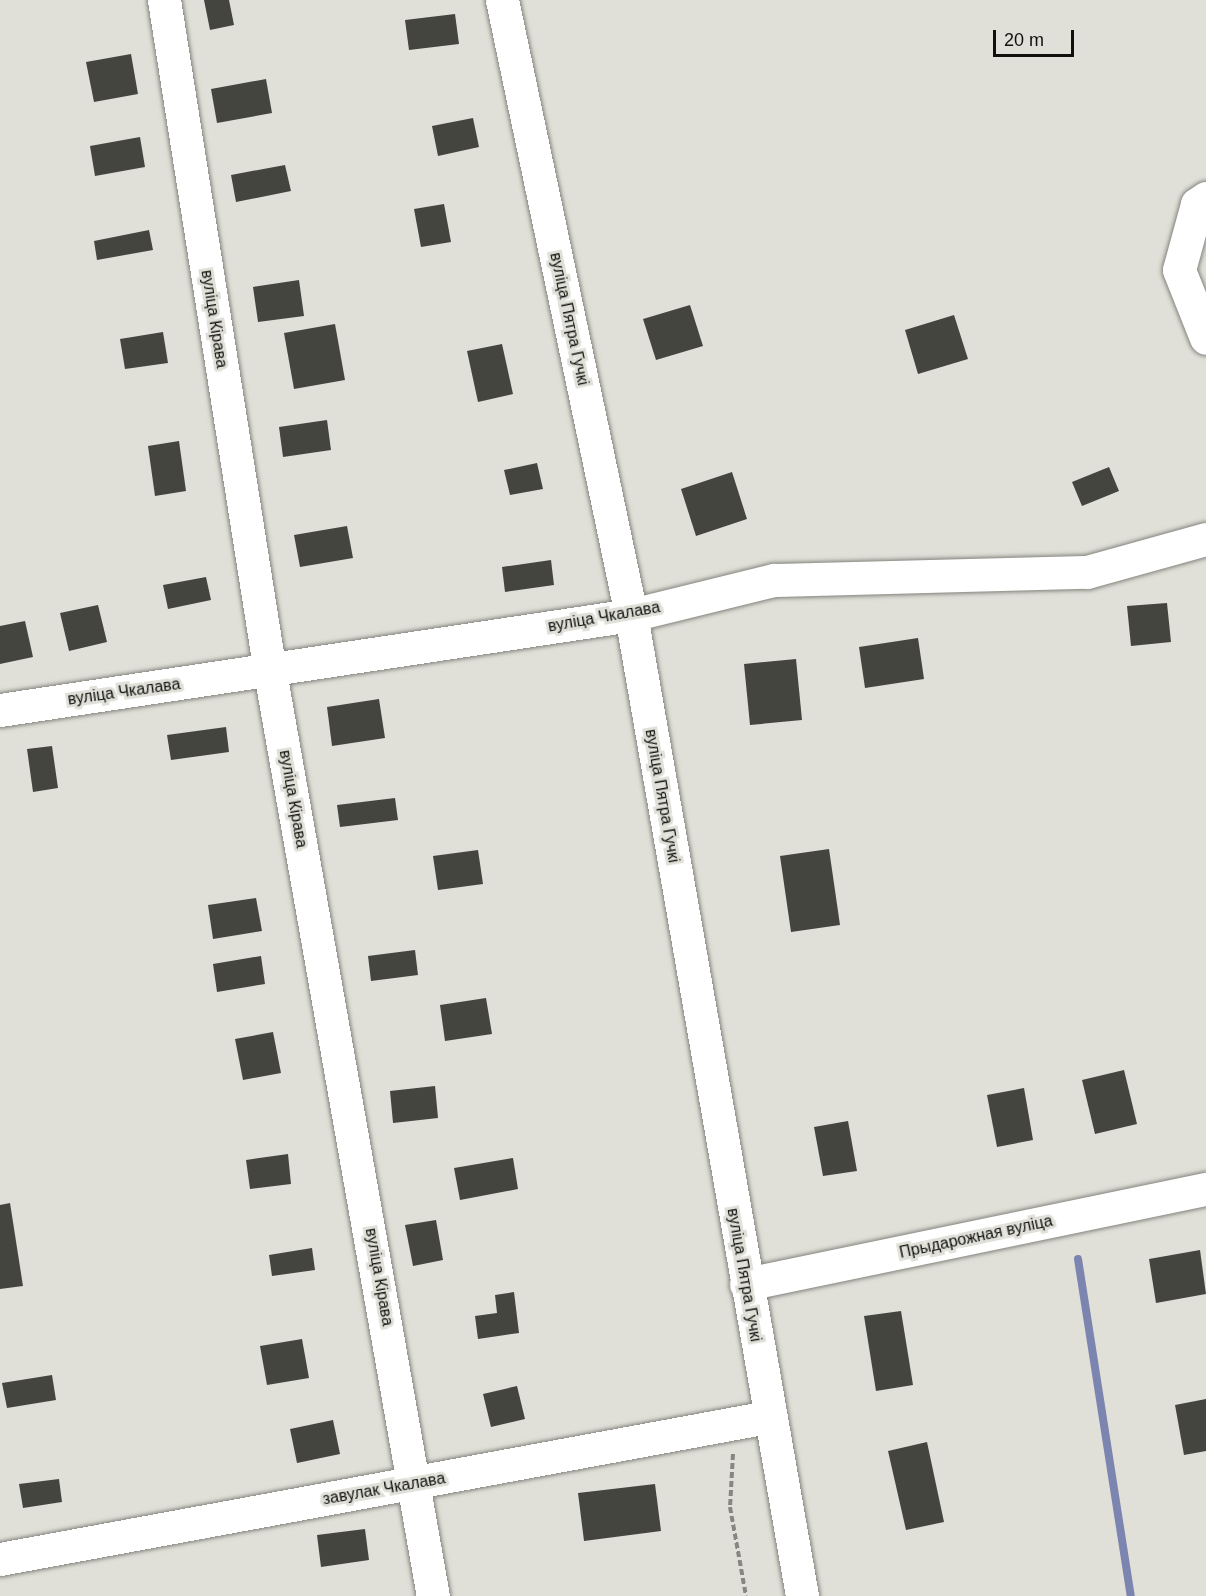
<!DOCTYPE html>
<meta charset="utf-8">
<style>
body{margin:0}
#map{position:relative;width:1206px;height:1596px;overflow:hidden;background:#e0e0d9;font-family:Helvetica,sans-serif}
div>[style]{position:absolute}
.stream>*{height:8px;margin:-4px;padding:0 4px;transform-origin:4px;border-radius:4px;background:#7c85af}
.building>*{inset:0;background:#45453f}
.path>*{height:4px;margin-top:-2px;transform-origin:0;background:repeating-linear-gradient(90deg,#878782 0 6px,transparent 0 9px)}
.roads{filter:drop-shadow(0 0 2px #84847e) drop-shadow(0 0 2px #84847e)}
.minor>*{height:33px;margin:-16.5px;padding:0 16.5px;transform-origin:16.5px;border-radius:16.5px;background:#fff}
span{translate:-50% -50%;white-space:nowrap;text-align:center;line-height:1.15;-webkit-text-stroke:6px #e0e0d9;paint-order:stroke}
.street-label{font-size:16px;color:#10100d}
.scale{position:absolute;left:993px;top:30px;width:81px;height:27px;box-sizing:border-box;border:3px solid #10100d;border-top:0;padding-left:8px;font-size:18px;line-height:21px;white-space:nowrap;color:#10100d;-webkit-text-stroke:4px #e0e0d9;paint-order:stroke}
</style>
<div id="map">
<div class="stream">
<i style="left:1078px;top:1259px;width:341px;rotate:81.1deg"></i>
</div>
<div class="building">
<i style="clip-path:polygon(204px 0,229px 0,234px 25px,210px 30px)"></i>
<i style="clip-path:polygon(455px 14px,459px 44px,409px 50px,405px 20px)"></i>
<i style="clip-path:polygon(131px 54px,138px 94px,94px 102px,86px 62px)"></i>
<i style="clip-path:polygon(266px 79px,272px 113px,217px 123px,211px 89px)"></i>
<i style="clip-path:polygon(473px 118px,479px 147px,438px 156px,432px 126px)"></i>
<i style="clip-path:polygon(140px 137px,145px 167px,95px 176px,90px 146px)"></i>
<i style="clip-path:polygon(285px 165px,291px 191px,236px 202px,231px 175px)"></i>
<i style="clip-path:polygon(444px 204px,451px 242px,421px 247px,414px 209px)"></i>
<i style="clip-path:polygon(149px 230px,153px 250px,97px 260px,94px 241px)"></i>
<i style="clip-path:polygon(299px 280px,304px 316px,258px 322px,253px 287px)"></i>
<i style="clip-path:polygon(690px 305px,703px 346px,656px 360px,643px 319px)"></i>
<i style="clip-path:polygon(954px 315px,968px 359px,918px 374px,905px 330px)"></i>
<i style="clip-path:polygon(335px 324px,345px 380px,294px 389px,284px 333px)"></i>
<i style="clip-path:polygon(163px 332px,168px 363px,125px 369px,120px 339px)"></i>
<i style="clip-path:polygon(502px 344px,513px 394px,478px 402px,467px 351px)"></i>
<i style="clip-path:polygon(327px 420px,331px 450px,283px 457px,279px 427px)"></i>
<i style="clip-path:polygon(179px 441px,186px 491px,155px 496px,148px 446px)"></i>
<i style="clip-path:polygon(537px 463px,543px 489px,510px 495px,504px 470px)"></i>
<i style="clip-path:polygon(1109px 467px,1119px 491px,1082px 506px,1072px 482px)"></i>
<i style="clip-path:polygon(732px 472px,747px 519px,696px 536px,681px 489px)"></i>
<i style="clip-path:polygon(347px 526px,353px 558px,300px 567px,294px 535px)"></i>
<i style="clip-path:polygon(551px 560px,554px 585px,505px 592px,502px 567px)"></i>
<i style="clip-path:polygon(206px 577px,211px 600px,168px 609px,163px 585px)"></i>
<i style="clip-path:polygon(1167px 603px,1171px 642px,1131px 646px,1127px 606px)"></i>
<i style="clip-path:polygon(98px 605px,107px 642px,69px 651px,60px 613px)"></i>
<i style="clip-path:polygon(25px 621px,33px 657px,0 664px,0 626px)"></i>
<i style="clip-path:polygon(918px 638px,924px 679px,865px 688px,859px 647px)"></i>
<i style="clip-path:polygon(796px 659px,802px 720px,750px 725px,744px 664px)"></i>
<i style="clip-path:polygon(379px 699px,385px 738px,332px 746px,327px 707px)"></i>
<i style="clip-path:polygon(226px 727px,229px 752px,171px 760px,167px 735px)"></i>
<i style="clip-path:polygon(52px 746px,58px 788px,33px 792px,27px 749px)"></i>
<i style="clip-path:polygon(395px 798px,398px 820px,340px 827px,337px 805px)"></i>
<i style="clip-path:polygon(829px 849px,840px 925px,791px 932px,780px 856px)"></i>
<i style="clip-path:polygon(478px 850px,483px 884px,438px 890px,433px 856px)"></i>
<i style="clip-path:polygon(256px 898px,262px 931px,213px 939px,208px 905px)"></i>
<i style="clip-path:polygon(415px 950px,418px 975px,371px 981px,368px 956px)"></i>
<i style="clip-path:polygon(261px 956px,265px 984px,217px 992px,213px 964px)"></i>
<i style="clip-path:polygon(486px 998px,492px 1034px,445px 1041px,440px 1005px)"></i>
<i style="clip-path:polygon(273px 1032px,281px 1073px,243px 1080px,235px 1039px)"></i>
<i style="clip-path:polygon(1124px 1070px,1137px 1124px,1095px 1134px,1082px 1080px)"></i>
<i style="clip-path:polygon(435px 1086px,438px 1118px,393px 1123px,390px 1091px)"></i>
<i style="clip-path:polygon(1024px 1088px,1033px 1140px,997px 1147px,987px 1095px)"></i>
<i style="clip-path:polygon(848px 1121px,857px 1171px,823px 1176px,814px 1127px)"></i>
<i style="clip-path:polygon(288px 1154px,291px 1184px,250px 1189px,246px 1160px)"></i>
<i style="clip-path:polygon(513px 1158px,518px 1189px,460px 1200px,454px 1168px)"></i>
<i style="clip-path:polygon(10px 1203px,23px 1286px,0 1289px,0 1205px)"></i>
<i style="clip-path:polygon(436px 1220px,443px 1260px,413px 1266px,405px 1225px)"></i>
<i style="clip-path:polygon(312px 1248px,315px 1270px,272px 1276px,269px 1255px)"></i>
<i style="clip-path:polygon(1200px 1250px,1206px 1294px,1156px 1303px,1149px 1259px)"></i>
<i style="clip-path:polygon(514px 1292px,519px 1333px,478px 1339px,475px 1316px,497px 1313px,495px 1295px)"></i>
<i style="clip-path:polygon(901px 1311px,913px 1385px,876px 1391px,864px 1316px)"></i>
<i style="clip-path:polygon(302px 1339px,309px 1378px,267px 1385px,260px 1346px)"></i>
<i style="clip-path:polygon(52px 1375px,56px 1400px,7px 1408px,2px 1383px)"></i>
<i style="clip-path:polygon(517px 1386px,525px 1419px,491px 1427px,483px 1394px)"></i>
<i style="clip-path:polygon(1206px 1399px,1206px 1451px,1184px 1455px,1175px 1405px)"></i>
<i style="clip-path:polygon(333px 1420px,340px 1454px,297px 1463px,290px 1429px)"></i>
<i style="clip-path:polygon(927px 1442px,944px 1522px,906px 1530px,888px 1451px)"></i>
<i style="clip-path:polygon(59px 1479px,62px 1502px,23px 1508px,19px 1484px)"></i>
<i style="clip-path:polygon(655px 1484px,661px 1531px,584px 1541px,578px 1493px)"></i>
<i style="clip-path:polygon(365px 1529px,369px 1560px,321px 1567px,317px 1535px)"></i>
</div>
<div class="path">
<i style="left:733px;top:1454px;width:53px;rotate:93.2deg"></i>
<i style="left:730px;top:1507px;width:90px;rotate:79.8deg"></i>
</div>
<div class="roads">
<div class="minor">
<i style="left:164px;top:0;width:680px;rotate:81.04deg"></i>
<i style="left:270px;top:672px;width:938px;rotate:80deg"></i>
<i style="left:502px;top:0;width:628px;rotate:78.15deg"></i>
<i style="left:631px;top:615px;width:996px;rotate:80.11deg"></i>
<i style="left:1206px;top:198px;width:11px;rotate:146deg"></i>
<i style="left:1197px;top:204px;width:68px;rotate:105.3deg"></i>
<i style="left:1179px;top:270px;width:73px;rotate:68.3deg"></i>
<i style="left:0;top:710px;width:638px;rotate:-8.56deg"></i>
<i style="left:631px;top:615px;width:147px;rotate:-13.8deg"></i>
<i style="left:774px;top:580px;width:313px;rotate:-1.5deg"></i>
<i style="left:1087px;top:572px;width:123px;rotate:-15.5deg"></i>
<i style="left:746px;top:1284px;width:470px;rotate:-11.7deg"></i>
<i style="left:0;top:1559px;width:781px;rotate:-10.48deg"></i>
</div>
</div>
<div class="street-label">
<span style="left:214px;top:319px;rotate:81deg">вуліца Кірава</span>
<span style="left:569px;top:319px;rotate:78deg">вуліца Пятра Гучкі</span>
<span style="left:604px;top:617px;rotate:-10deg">вуліца Чкалава</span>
<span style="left:124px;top:692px;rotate:-8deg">вуліца Чкалава</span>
<span style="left:662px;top:796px;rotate:80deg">вуліца Пятра Гучкі</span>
<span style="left:293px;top:799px;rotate:80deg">вуліца Кірава</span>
<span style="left:976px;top:1237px;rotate:-12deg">Прыдарожная вуліца</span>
<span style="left:744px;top:1275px;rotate:80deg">вуліца Пятра Гучкі</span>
<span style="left:379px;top:1277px;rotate:80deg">вуліца Кірава</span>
<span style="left:384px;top:1489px;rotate:-10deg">завулак Чкалава</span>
</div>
<div class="scale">20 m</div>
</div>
